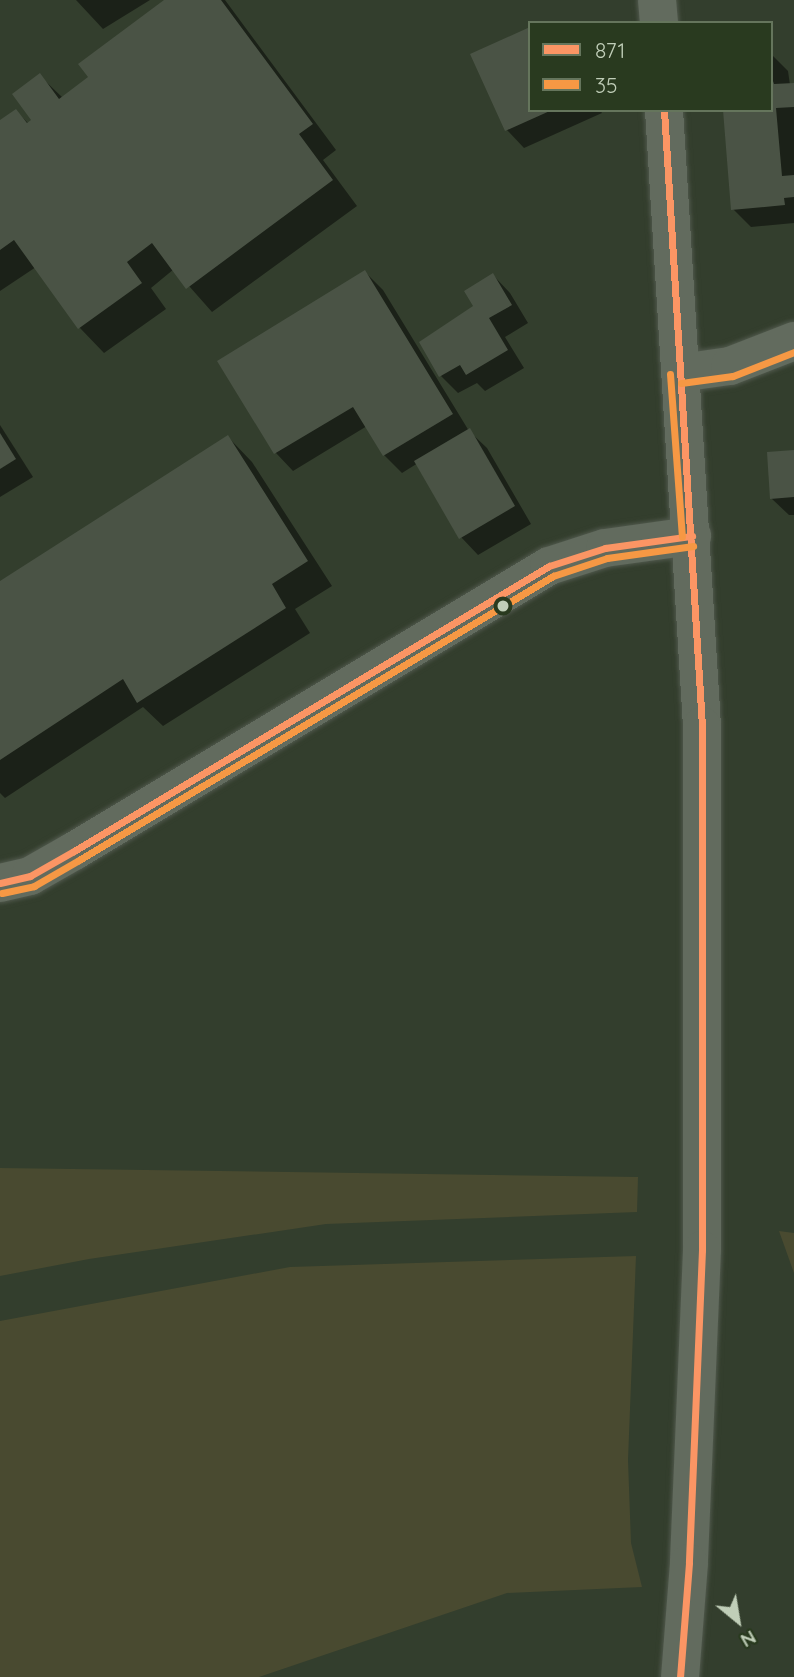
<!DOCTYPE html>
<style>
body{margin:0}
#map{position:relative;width:794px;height:1677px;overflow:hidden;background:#333e2d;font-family:Quicksand,sans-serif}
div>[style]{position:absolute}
.green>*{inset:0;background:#494a30}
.shadow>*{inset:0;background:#0007}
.building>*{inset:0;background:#4a5345}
.roads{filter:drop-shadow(0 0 2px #50584c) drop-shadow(0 0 2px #50584c)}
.minor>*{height:38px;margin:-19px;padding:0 19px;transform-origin:19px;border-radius:19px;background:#626b5e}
.tertiary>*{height:38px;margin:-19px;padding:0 19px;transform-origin:19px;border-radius:19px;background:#626b5e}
.bus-1>*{height:7px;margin:-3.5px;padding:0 3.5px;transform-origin:3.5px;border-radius:3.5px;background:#fb9564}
.bus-2>*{height:7px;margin:-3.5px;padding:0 3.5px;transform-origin:3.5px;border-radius:3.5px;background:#f69844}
.dots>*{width:19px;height:19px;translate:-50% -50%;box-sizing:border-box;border:4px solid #293a1f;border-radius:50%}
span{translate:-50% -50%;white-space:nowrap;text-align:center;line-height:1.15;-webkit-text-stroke:5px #293a1f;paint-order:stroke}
.legend{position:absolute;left:528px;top:21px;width:245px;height:91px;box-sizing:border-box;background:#293a1f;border:2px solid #65755c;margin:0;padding:9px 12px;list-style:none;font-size:21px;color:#c0ceb8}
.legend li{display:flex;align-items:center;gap:14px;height:35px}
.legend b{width:35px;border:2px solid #65755c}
.north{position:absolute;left:703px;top:1586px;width:70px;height:70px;-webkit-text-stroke:5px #293a1f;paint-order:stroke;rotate:150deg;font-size:19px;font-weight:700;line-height:28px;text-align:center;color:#c0ceb8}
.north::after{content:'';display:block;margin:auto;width:24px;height:32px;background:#c0ceb8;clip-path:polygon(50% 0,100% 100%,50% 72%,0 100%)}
</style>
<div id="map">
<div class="green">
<i style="clip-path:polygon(0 1168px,638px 1177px,637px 1212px,326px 1224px,89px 1259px,0 1276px)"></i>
<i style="clip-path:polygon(779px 1231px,794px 1233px,794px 1273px)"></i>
<i style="clip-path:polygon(636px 1256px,628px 1460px,631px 1543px,642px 1587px,507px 1593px,259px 1677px,0 1677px,0 1321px,290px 1267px)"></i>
</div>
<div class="shadow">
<i style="clip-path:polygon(76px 0,150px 0,103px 29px)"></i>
<i style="clip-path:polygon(167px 0,225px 0,336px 150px,323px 160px,357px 206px,212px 312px,174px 269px,151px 288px,166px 309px,104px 353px,80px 328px,36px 267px,0 291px,0 122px,16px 111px,29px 124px,33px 120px,40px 76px,63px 98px,91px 77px)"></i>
<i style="clip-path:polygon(771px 54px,788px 71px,790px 85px,794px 84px,794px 223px,751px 227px,733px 209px,771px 110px)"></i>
<i style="clip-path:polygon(530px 110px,600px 110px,602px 113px,524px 148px,507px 130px)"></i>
<i style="clip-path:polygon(365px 272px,383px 290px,469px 431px,487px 448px,531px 524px,478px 555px,461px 537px,418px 463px,402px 473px,384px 455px,367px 426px,293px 471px,276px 453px,220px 361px)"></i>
<i style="clip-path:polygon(493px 275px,510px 293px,528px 323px,505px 337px,524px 368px,485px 391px,477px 383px,458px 393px,441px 376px)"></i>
<i style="clip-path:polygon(0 425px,33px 477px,0 497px)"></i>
<i style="clip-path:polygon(228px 437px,252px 462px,332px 586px,295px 609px,310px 633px,163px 726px,143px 707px,5px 798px,0 793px,0 583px)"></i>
<i style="clip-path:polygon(794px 452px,794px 515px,789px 515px,771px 498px)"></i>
</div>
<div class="building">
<i style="clip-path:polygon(164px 0,221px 0,313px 124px,299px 134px,333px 180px,186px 289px,152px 243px,127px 262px,142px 283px,78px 329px,14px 240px,0 250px,0 120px,16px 109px,27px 123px,31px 120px,12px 94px,40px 73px,59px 99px,88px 77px,78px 64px)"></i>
<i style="clip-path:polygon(530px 27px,530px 110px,552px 110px,505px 131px,470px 54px)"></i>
<i style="clip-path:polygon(771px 75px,774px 84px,794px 83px,794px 107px,776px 108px,782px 176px,794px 175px,794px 197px,784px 198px,785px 205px,731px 210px,723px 110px,771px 110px)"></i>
<i style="clip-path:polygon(365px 270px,453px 414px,383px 456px,353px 407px,274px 454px,217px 361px)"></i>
<i style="clip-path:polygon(493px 273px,512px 305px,489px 318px,508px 350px,466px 375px,460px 365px,439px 377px,419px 342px,473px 306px,464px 291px)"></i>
<i style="clip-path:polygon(470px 428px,515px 506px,459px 539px,414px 461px)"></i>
<i style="clip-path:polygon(0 433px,16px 459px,0 469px)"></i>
<i style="clip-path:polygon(228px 435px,308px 561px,272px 584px,286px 608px,137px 703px,123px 679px,0 760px,0 581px)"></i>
<i style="clip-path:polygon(794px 450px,794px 497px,770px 499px,767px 452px)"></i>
</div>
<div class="roads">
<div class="minor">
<i style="left:680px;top:373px;width:50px;rotate:-8deg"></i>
<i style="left:730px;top:366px;width:69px;rotate:-21.3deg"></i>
<i style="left:0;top:883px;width:31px;rotate:-13deg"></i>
<i style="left:30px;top:876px;width:51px;rotate:-29.6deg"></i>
<i style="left:74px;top:851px;width:554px;rotate:-30.96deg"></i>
<i style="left:549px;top:566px;width:59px;rotate:-17.8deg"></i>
<i style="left:605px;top:548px;width:88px;rotate:-7.9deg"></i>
</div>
<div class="tertiary">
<i style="left:657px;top:0;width:23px;rotate:85deg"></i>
<i style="left:664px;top:110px;width:617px;rotate:86.47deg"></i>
<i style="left:702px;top:726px;width:524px;rotate:90deg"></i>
<i style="left:702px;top:1250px;width:313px;rotate:92.4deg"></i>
<i style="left:689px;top:1563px;width:114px;rotate:94.5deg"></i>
</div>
</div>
<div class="bus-1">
<i style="left:664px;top:110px;width:617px;rotate:86.47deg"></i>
<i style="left:702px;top:726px;width:524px;rotate:90deg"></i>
<i style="left:702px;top:1250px;width:313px;rotate:92.4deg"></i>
<i style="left:689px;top:1563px;width:114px;rotate:94.5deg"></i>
<i style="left:0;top:883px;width:31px;rotate:-13deg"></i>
<i style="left:30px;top:876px;width:51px;rotate:-29.6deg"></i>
<i style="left:74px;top:851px;width:554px;rotate:-30.96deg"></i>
<i style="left:549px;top:566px;width:59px;rotate:-17.8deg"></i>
<i style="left:605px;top:548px;width:88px;rotate:-7.9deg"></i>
</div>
<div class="bus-2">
<i style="left:670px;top:374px;width:163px;rotate:85.8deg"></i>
<i style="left:681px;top:383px;width:52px;rotate:-7.7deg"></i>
<i style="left:733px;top:376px;width:66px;rotate:-21.5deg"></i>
<i style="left:2px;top:893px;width:33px;rotate:-12deg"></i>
<i style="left:34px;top:886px;width:52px;rotate:-30deg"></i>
<i style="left:79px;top:860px;width:553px;rotate:-30.93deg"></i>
<i style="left:553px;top:576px;width:57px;rotate:-18.4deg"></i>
<i style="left:607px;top:558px;width:87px;rotate:-7.9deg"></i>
</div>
<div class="dots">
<i style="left:503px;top:606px;background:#c0ceb8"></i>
</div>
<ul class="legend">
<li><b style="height:9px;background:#fb9564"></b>871</li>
<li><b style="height:9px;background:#f69844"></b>35</li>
</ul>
<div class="north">N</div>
</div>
